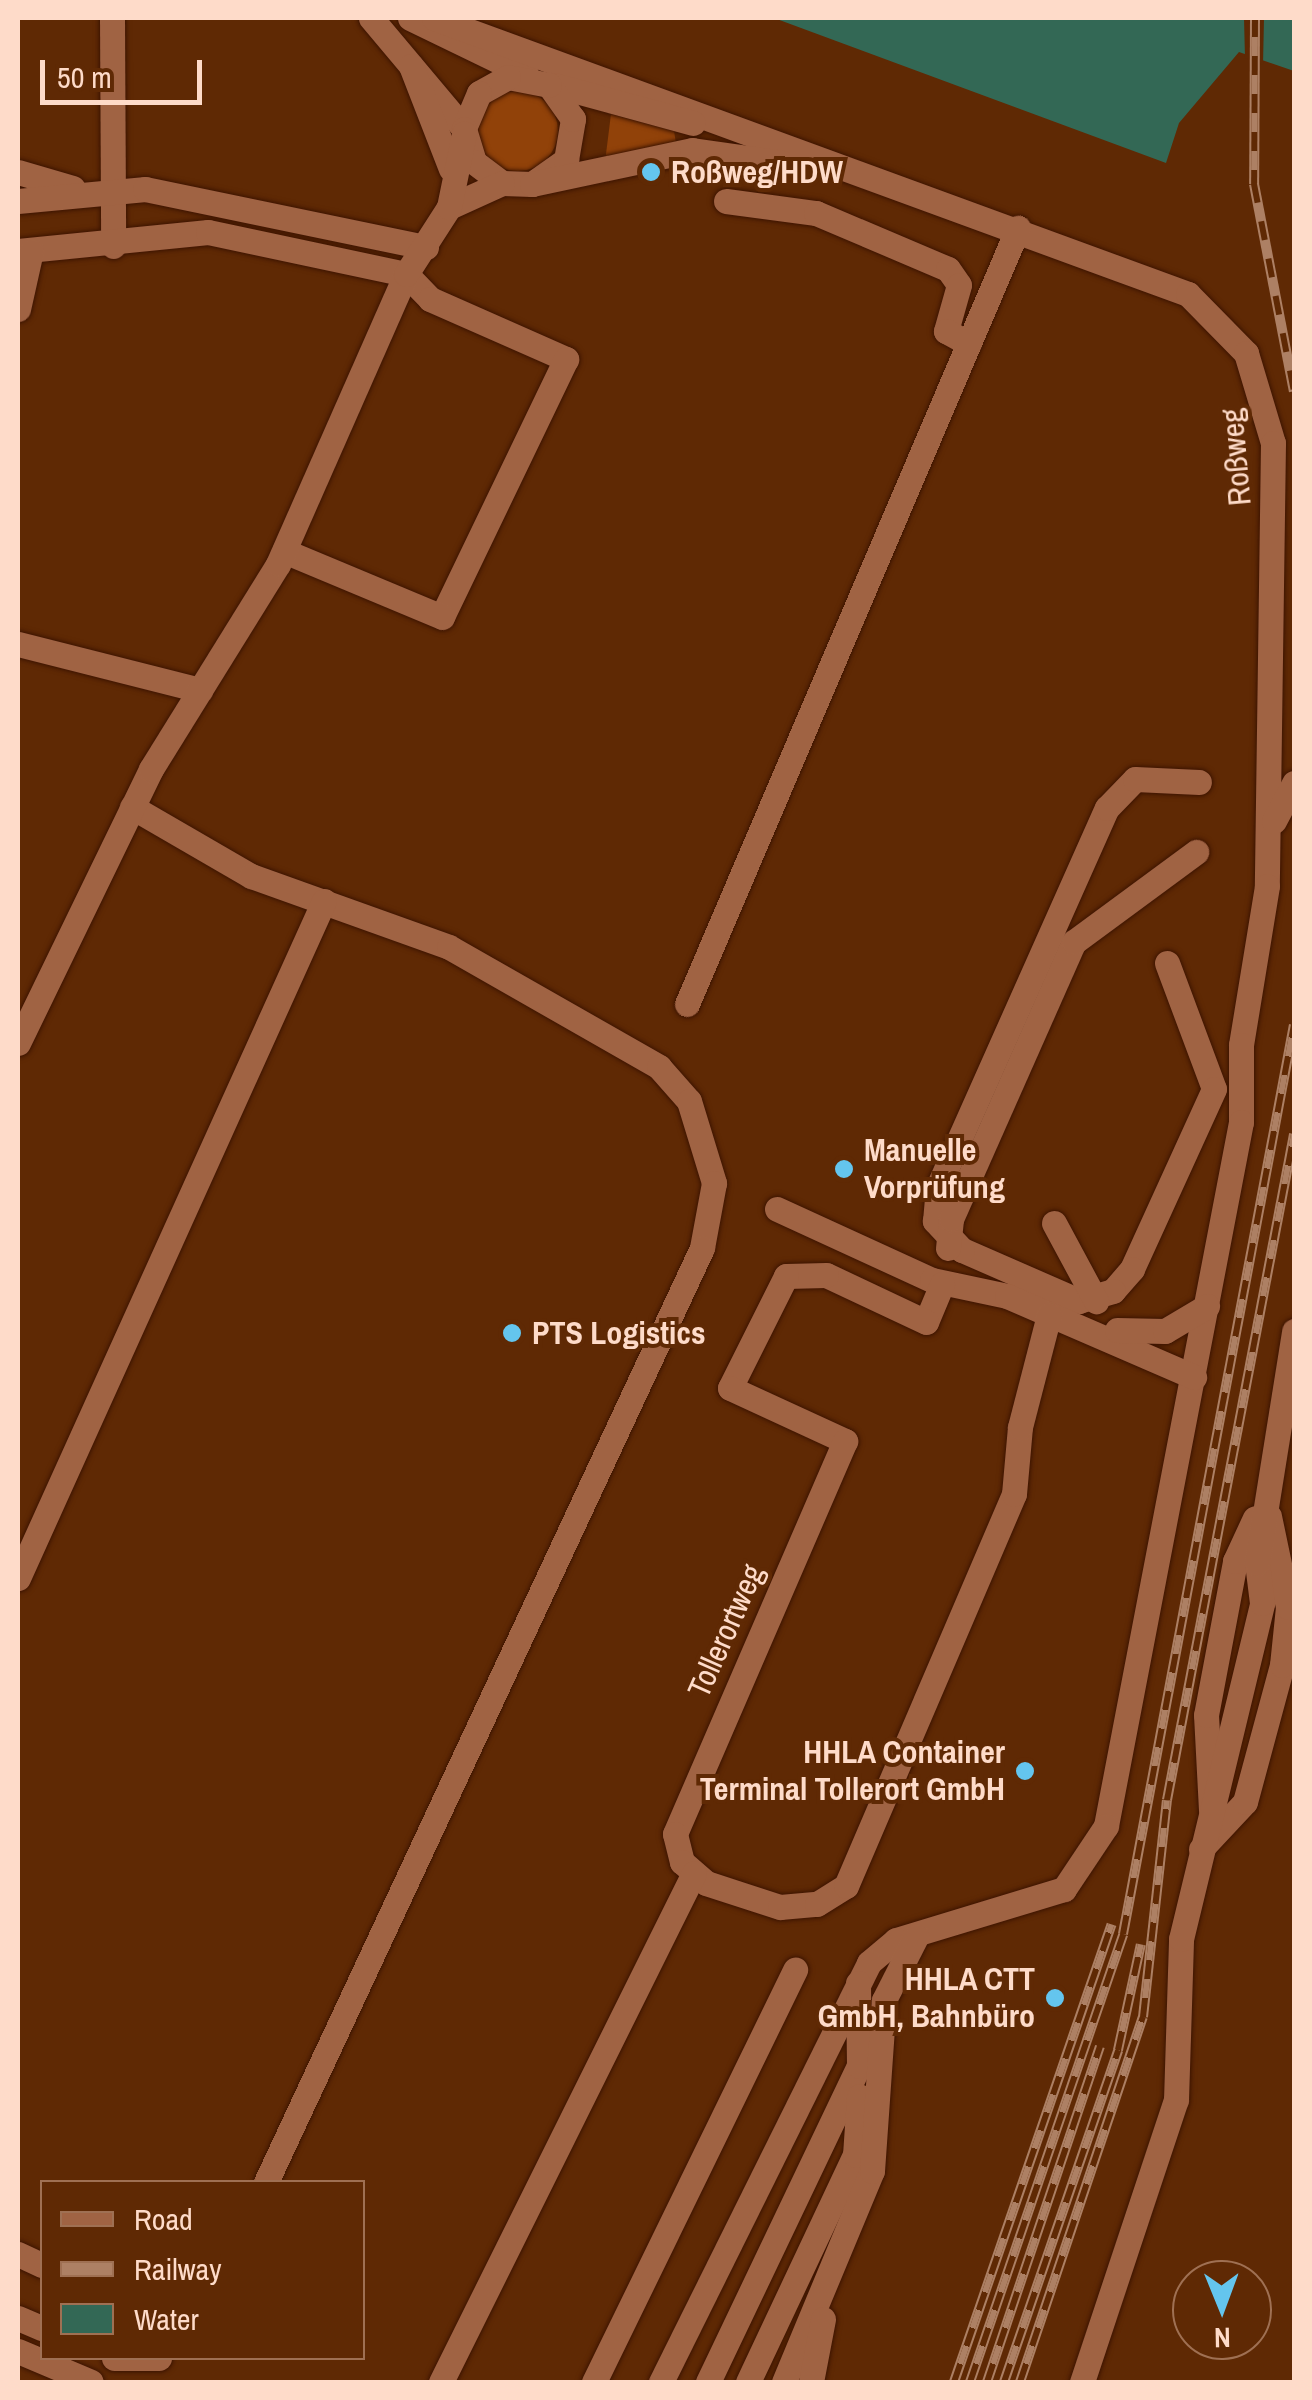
<!DOCTYPE html>
<meta charset="utf-8">
<style>
body{margin:0}
#map{position:relative;width:1312px;height:2400px;overflow:hidden;background:#5f2904;font-family:"Archivo Narrow",sans-serif}
div>[style]{position:absolute}
.green>*{inset:0;background:#914209}
.round{border-radius:50%}
.water>*{inset:0;background:#336855}
.pier>*{inset:0;background:#5f2904}
.roads{filter:drop-shadow(0 0 2px #3d1400) drop-shadow(0 0 2px #3d1400)}
.minor>*{height:25px;margin:-12.5px;padding:0 12.5px;transform-origin:12.5px;border-radius:12.5px;background:#a06343}
.rail>*{height:10px;margin-top:-5px;transform-origin:0;background:repeating-linear-gradient(90deg,#5f2904 0 19px,#ad8064 0 38px);box-sizing:border-box;border-block:2px solid #ad8064}
.dots>*{width:28px;height:28px;translate:-50% -50%;box-sizing:border-box;border:5px solid #5f2904;border-radius:50%}
span{translate:-50% -50%;white-space:nowrap;text-align:center;line-height:1.15;-webkit-text-stroke:8px #5f2904;paint-order:stroke}
.poi-label{font-size:32px;color:#fedbc9;font-weight:700}
.left{translate:0 -50%;text-align:left}
.right{translate:-100% -50%;text-align:right}
.street-label{font-size:32px;color:#fedbc9}
.frame{position:absolute;inset:0;border:20px solid #fedbc9;pointer-events:none}
.legend{position:absolute;left:40px;top:2180px;width:325px;height:180px;box-sizing:border-box;background:#5f2904;border:2px solid #9f7053;margin:0;padding:12px 18px;list-style:none;font-size:30px;color:#fedbc9}
.legend li{display:flex;align-items:center;gap:20px;height:50px}
.legend b{width:50px;border:2px solid #9f7053}
.north{position:absolute;left:1172px;top:2260px;width:100px;height:100px;box-sizing:border-box;background:#5f2904;border:2px solid #9f7053;border-radius:50%;rotate:179deg;font-size:28px;font-weight:700;line-height:40px;text-align:center;color:#fedbc9}
.north::after{content:'';display:block;margin:auto;width:35px;height:45px;background:#64c5ee;clip-path:polygon(50% 0,100% 100%,50% 72%,0 100%)}
.scale{position:absolute;left:40px;top:60px;width:162px;height:45px;box-sizing:border-box;border:5px solid #fedbc9;border-top:0;padding-left:12px;font-size:30px;line-height:35px;white-space:nowrap;color:#fedbc9;-webkit-text-stroke:8px #5f2904;paint-order:stroke}
</style>
<div id="map">
<div class="green">
<i class="round" style="left:478px;top:91px;width:80px;height:80px"></i>
<i style="clip-path:polygon(611px 114px,674px 131px,676px 143px,605px 162px)"></i>
</div>
<div class="water">
<i style="clip-path:polygon(774px 18px,1294px 18px,1294px 71px,1239px 52px,1179px 123px,1166px 163px)"></i>
</div>
<div class="pier">
<i style="clip-path:polygon(1244px 18px,1264px 18px,1263px 65px,1245px 58px)"></i>
</div>
<div class="roads">
<div class="minor">
<i style="left:112px;top:18px;width:228px;rotate:89.7deg"></i>
<i style="left:371px;top:18px;width:145px;rotate:50deg"></i>
<i style="left:410px;top:18px;width:129px;rotate:25.8deg"></i>
<i style="left:434px;top:18px;width:803px;rotate:20.11deg"></i>
<i style="left:1188px;top:294px;width:83px;rotate:45.5deg"></i>
<i style="left:1246px;top:353px;width:94px;rotate:73.3deg"></i>
<i style="left:1273px;top:443px;width:443px;rotate:90.8deg"></i>
<i style="left:1267px;top:886px;width:161px;rotate:99.3deg"></i>
<i style="left:1241px;top:1045px;width:77px;rotate:90deg"></i>
<i style="left:1241px;top:1122px;width:717px;rotate:100.86deg"></i>
<i style="left:1106px;top:1826px;width:76px;rotate:123.7deg"></i>
<i style="left:1064px;top:1889px;width:176px;rotate:163.1deg"></i>
<i style="left:896px;top:1940px;width:35px;rotate:140deg"></i>
<i style="left:869px;top:1963px;width:468px;rotate:116.4deg"></i>
<i style="left:411px;top:66px;width:110px;rotate:68.8deg"></i>
<i style="left:554px;top:85px;width:144px;rotate:15.3deg"></i>
<i style="left:18px;top:172px;width:57px;rotate:16.2deg"></i>
<i style="left:532px;top:184px;width:42px;rotate:-35.2deg"></i>
<i style="left:566px;top:160px;width:42px;rotate:-80.3deg"></i>
<i style="left:573px;top:119px;width:42px;rotate:-125.2deg"></i>
<i style="left:549px;top:85px;width:42px;rotate:-169deg"></i>
<i style="left:508px;top:77px;width:33px;rotate:151deg"></i>
<i style="left:479px;top:93px;width:39px;rotate:113deg"></i>
<i style="left:464px;top:129px;width:34px;rotate:73deg"></i>
<i style="left:474px;top:162px;width:35px;rotate:37deg"></i>
<i style="left:502px;top:183px;width:30px;rotate:2deg"></i>
<i style="left:532px;top:184px;width:164px;rotate:-12deg"></i>
<i style="left:692px;top:150px;width:91px;rotate:8.2deg"></i>
<i style="left:18px;top:201px;width:128px;rotate:-5.4deg"></i>
<i style="left:145px;top:189px;width:287px;rotate:11.7deg"></i>
<i style="left:726px;top:201px;width:91px;rotate:7.6deg"></i>
<i style="left:816px;top:213px;width:143px;rotate:23deg"></i>
<i style="left:948px;top:269px;width:19px;rotate:55deg"></i>
<i style="left:959px;top:285px;width:48px;rotate:105.8deg"></i>
<i style="left:946px;top:331px;width:26px;rotate:29deg"></i>
<i style="left:449px;top:207px;width:58px;rotate:-24.4deg"></i>
<i style="left:18px;top:251px;width:191px;rotate:-5.7deg"></i>
<i style="left:208px;top:232px;width:202px;rotate:12deg"></i>
<i style="left:406px;top:274px;width:35px;rotate:46deg"></i>
<i style="left:430px;top:299px;width:149px;rotate:23.8deg"></i>
<i style="left:566px;top:359px;width:286px;rotate:115.7deg"></i>
<i style="left:442px;top:617px;width:171px;rotate:-157.3deg"></i>
<i style="left:18px;top:309px;width:59px;rotate:-77.4deg"></i>
<i style="left:18px;top:644px;width:188px;rotate:14.2deg"></i>
<i style="left:132px;top:807px;width:138px;rotate:30.1deg"></i>
<i style="left:251px;top:876px;width:210px;rotate:19.7deg"></i>
<i style="left:449px;top:947px;width:242px;rotate:29.7deg"></i>
<i style="left:659px;top:1067px;width:45px;rotate:48.6deg"></i>
<i style="left:689px;top:1101px;width:86px;rotate:73deg"></i>
<i style="left:714px;top:1183px;width:66px;rotate:100.5deg"></i>
<i style="left:702px;top:1248px;width:1031px;rotate:115.02deg"></i>
<i style="left:1274px;top:821px;width:43px;rotate:-62.2deg"></i>
<i style="left:1167px;top:963px;width:134px;rotate:69.5deg"></i>
<i style="left:1214px;top:1089px;width:198px;rotate:114.5deg"></i>
<i style="left:1132px;top:1269px;width:29px;rotate:131deg"></i>
<i style="left:1113px;top:1291px;width:35px;rotate:164deg"></i>
<i style="left:1079px;top:1301px;width:128px;rotate:-156.4deg"></i>
<i style="left:962px;top:1250px;width:40px;rotate:-133deg"></i>
<i style="left:935px;top:1221px;width:34px;rotate:-85deg"></i>
<i style="left:938px;top:1187px;width:415px;rotate:-66deg"></i>
<i style="left:1107px;top:808px;width:40px;rotate:-46deg"></i>
<i style="left:1135px;top:779px;width:64px;rotate:2.7deg"></i>
<i style="left:687px;top:1004px;width:844px;rotate:-66.9deg"></i>
<i style="left:18px;top:1043px;width:305px;rotate:-64.1deg"></i>
<i style="left:151px;top:769px;width:241px;rotate:-58.2deg"></i>
<i style="left:278px;top:564px;width:317px;rotate:-66.2deg"></i>
<i style="left:406px;top:274px;width:80px;rotate:-57.3deg"></i>
<i style="left:449px;top:207px;width:75px;rotate:-78.4deg"></i>
<i style="left:777px;top:1209px;width:170px;rotate:24.6deg"></i>
<i style="left:932px;top:1280px;width:77px;rotate:12deg"></i>
<i style="left:1007px;top:1296px;width:204px;rotate:23.4deg"></i>
<i style="left:1054px;top:1223px;width:89px;rotate:61.7deg"></i>
<i style="left:948px;top:1248px;width:29px;rotate:-84deg"></i>
<i style="left:951px;top:1219px;width:303px;rotate:-66.1deg"></i>
<i style="left:1074px;top:942px;width:152px;rotate:-36.4deg"></i>
<i style="left:942px;top:1284px;width:41px;rotate:112.8deg"></i>
<i style="left:926px;top:1322px;width:110px;rotate:-154.8deg"></i>
<i style="left:826px;top:1275px;width:40px;rotate:178.6deg"></i>
<i style="left:786px;top:1276px;width:125px;rotate:116.6deg"></i>
<i style="left:730px;top:1388px;width:127px;rotate:24.7deg"></i>
<i style="left:845px;top:1441px;width:428px;rotate:113.4deg"></i>
<i style="left:675px;top:1834px;width:29px;rotate:76deg"></i>
<i style="left:682px;top:1862px;width:32px;rotate:41deg"></i>
<i style="left:706px;top:1883px;width:78px;rotate:18deg"></i>
<i style="left:780px;top:1907px;width:37px;rotate:-5deg"></i>
<i style="left:817px;top:1904px;width:34px;rotate:-32deg"></i>
<i style="left:846px;top:1886px;width:426px;rotate:-66.8deg"></i>
<i style="left:1014px;top:1494px;width:67px;rotate:-84.9deg"></i>
<i style="left:1020px;top:1427px;width:116px;rotate:-75.5deg"></i>
<i style="left:1117px;top:1330px;width:48px;rotate:1.2deg"></i>
<i style="left:1165px;top:1331px;width:49px;rotate:-30.8deg"></i>
<i style="left:18px;top:1578px;width:743px;rotate:-65.68deg"></i>
<i style="left:1211px;top:1810px;width:95px;rotate:-93deg"></i>
<i style="left:1206px;top:1715px;width:157px;rotate:-79.3deg"></i>
<i style="left:1235px;top:1561px;width:47px;rotate:-65.1deg"></i>
<i style="left:1201px;top:1849px;width:64px;rotate:-46.9deg"></i>
<i style="left:1245px;top:1802px;width:142px;rotate:-74.9deg"></i>
<i style="left:1282px;top:1665px;width:58px;rotate:-84.1deg"></i>
<i style="left:1288px;top:1607px;width:93px;rotate:-101.8deg"></i>
<i style="left:18px;top:2254px;width:26px;rotate:25deg"></i>
<i style="left:18px;top:2318px;width:26px;rotate:23deg"></i>
<i style="left:18px;top:2351px;width:79px;rotate:23deg"></i>
<i style="left:114px;top:2358px;width:45px"></i>
<i style="left:441px;top:2382px;width:568px;rotate:-63.57deg"></i>
<i style="left:594px;top:2382px;width:459px;rotate:-64deg"></i>
<i style="left:708px;top:2382px;width:350px;rotate:-64.5deg"></i>
<i style="left:859px;top:2066px;width:83px;rotate:-90.7deg"></i>
<i style="left:748px;top:2382px;width:251px;rotate:-64.8deg"></i>
<i style="left:855px;top:2155px;width:59px;rotate:-86.1deg"></i>
<i style="left:784px;top:2382px;width:229px;rotate:-67.4deg"></i>
<i style="left:872px;top:2171px;width:171px;rotate:-86deg"></i>
<i style="left:884px;top:2000px;width:71px;rotate:-63.1deg"></i>
<i style="left:811px;top:2382px;width:64px;rotate:-79.2deg"></i>
<i style="left:1082px;top:2382px;width:297px;rotate:-71.6deg"></i>
<i style="left:1176px;top:2100px;width:161px;rotate:-88.2deg"></i>
<i style="left:1181px;top:1939px;width:346px;rotate:-76.4deg"></i>
<i style="left:1262px;top:1603px;width:40px;rotate:-97.1deg"></i>
<i style="left:1257px;top:1563px;width:235px;rotate:-80.9deg"></i>
</div>
</div>
<div class="rail">
<i style="left:1255px;top:18px;width:166px;rotate:90.3deg"></i>
<i style="left:1254px;top:184px;width:211px;rotate:79.1deg"></i>
<i style="left:954px;top:2382px;width:484px;rotate:-71deg"></i>
<i style="left:970px;top:2382px;width:473px;rotate:-71.1deg"></i>
<i style="left:1123px;top:1934px;width:925px;rotate:-79.35deg"></i>
<i style="left:987px;top:2382px;width:354px;rotate:-71.4deg"></i>
<i style="left:1004px;top:2382px;width:351px;rotate:-71deg"></i>
<i style="left:1118px;top:2050px;width:108px;rotate:-77.8deg"></i>
<i style="left:1020px;top:2382px;width:385px;rotate:-71.4deg"></i>
<i style="left:1143px;top:2017px;width:218px;rotate:-83.7deg"></i>
<i style="left:1167px;top:1800px;width:678px;rotate:-79.2deg"></i>
</div>
<div class="dots">
<i style="left:651px;top:172px;background:#64c5ee"></i>
<i style="left:844px;top:1169px;background:#64c5ee"></i>
<i style="left:512px;top:1333px;background:#64c5ee"></i>
<i style="left:1025px;top:1771px;background:#64c5ee"></i>
<i style="left:1055px;top:1998px;background:#64c5ee"></i>
</div>
<div class="poi-label">
<span class="left" style="left:671px;top:172px">Roßweg/HDW</span>
<span class="left" style="left:864px;top:1169px">Manuelle<br>Vorprüfung</span>
<span class="left" style="left:532px;top:1333px">PTS Logistics</span>
<span class="right" style="left:1005px;top:1771px">HHLA Container<br>Terminal Tollerort GmbH</span>
<span class="right" style="left:1035px;top:1998px">HHLA CTT<br>GmbH, Bahnbüro</span>
</div>
<div class="street-label">
<span style="left:1236px;top:457px;rotate:-95deg">Roßweg</span>
<span style="left:726px;top:1631px;rotate:-66deg">Tollerortweg</span>
</div>
<div class="frame"></div>
<ul class="legend">
<li><b style="height:12px;background:#a06343"></b>Road</li>
<li><b style="height:12px;background:#ad8064"></b>Railway</li>
<li><b style="height:28px;background:#336855"></b>Water</li>
</ul>
<div class="north">N</div>
<div class="scale">50 m</div>
</div>
